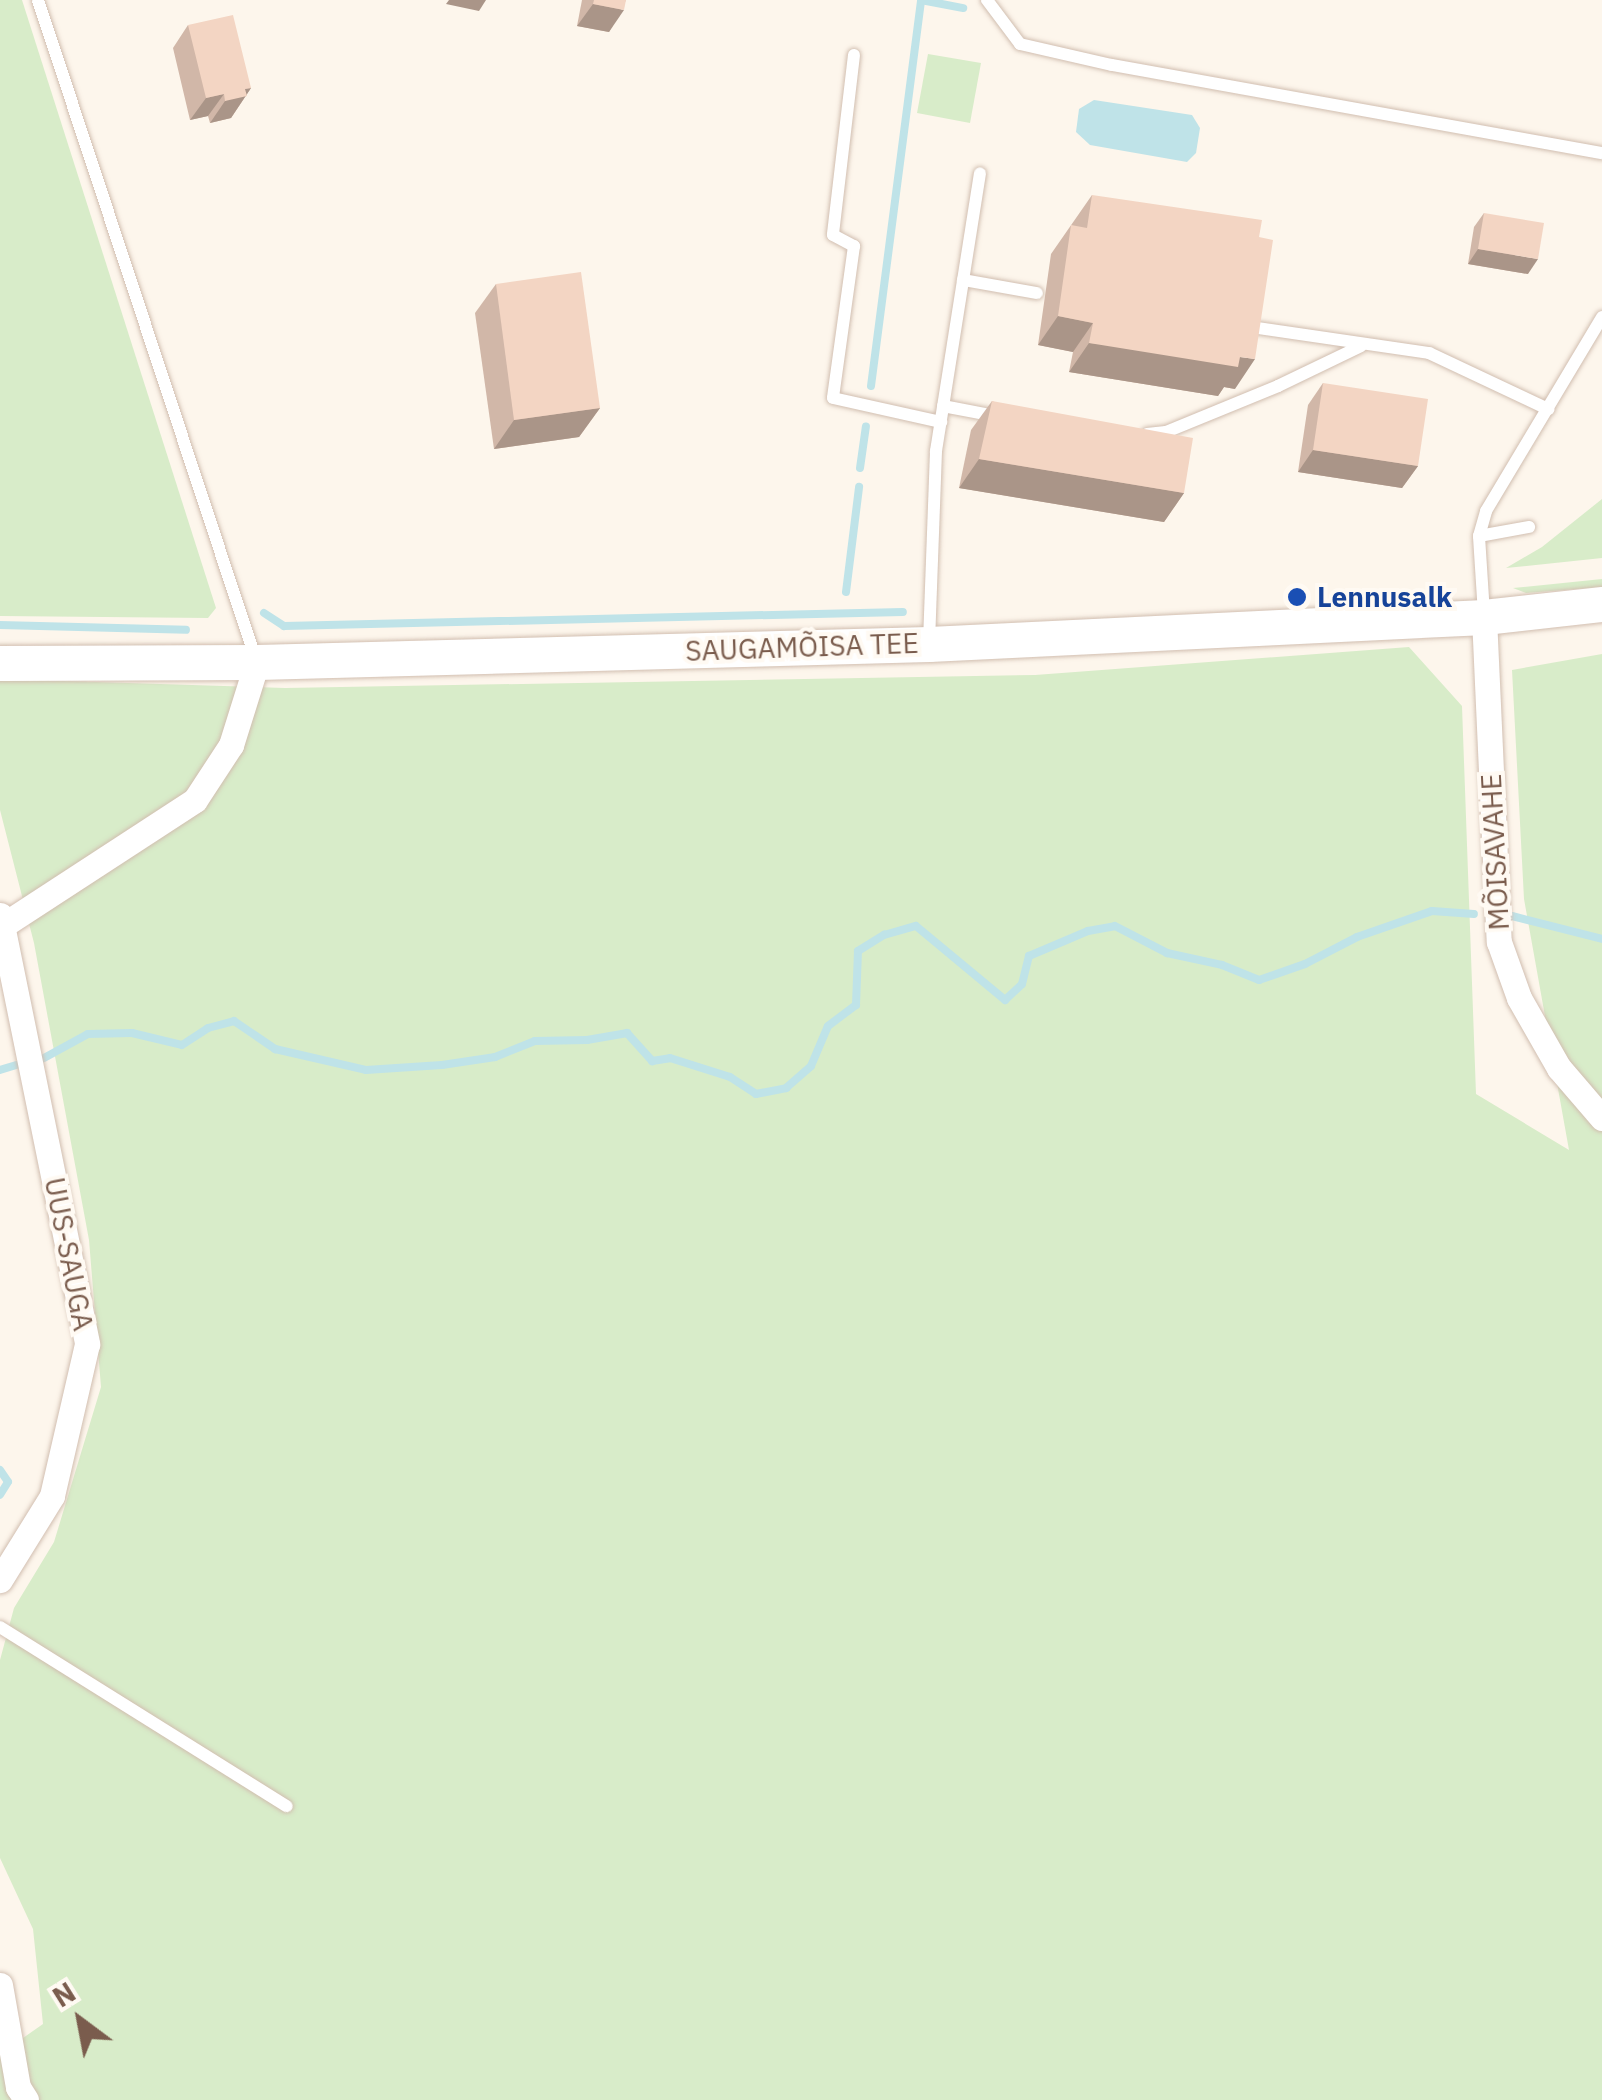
<!DOCTYPE html>
<meta charset="utf-8">
<style>
body{margin:0}
#map{position:relative;width:1602px;height:2100px;overflow:hidden;background:#fdf6ec;font-family:"IBM Plex Sans",sans-serif}
div>[style]{position:absolute}
.green>*{inset:0;background:#d8ecc9}
.water>*{inset:0;background:#bfe3e8}
.stream>*{height:8px;margin:-4px;padding:0 4px;transform-origin:4px;border-radius:4px;background:#bfe3e8}
.roads{filter:drop-shadow(0 0 2px #d1beb0) drop-shadow(0 0 2px #d1beb0)}
.lane>*{height:12px;margin:-6px;padding:0 6px;transform-origin:6px;border-radius:6px;background:#fff}
.street>*{height:25px;margin:-12.5px;padding:0 12.5px;transform-origin:12.5px;border-radius:12.5px;background:#fff}
.secondary>*{height:35px;margin:-17.5px;padding:0 17.5px;transform-origin:17.5px;border-radius:17.5px;background:#fff}
.wall>*{inset:0;background:#d1b7a8}
.shaded-wall>*{inset:0;background:#aa9588}
.building>*{inset:0;background:#f3d5c3}
.dots>*{width:28px;height:28px;translate:-50% -50%;box-sizing:border-box;border:5px solid #fffaf3;border-radius:50%}
span{translate:-50% -50%;white-space:nowrap;text-align:center;line-height:1.15;-webkit-text-stroke:8px #fffaf3;paint-order:stroke}
.transit-label{font-size:28px;color:#164399;font-weight:700}
.left{translate:0 -50%;text-align:left}
.street-label{font-size:28px;color:#7a5c4d}
.north{position:absolute;left:30px;top:1970px;width:100px;height:100px;-webkit-text-stroke:8px #fffaf3;paint-order:stroke;rotate:328deg;font-size:28px;font-weight:700;line-height:40px;text-align:center;color:#7a5c4d}
.north::after{content:'';display:block;margin:auto;width:35px;height:45px;background:#7a5c4d;clip-path:polygon(50% 0,100% 100%,50% 72%,0 100%)}
</style>
<div id="map">
<div class="green">
<i style="clip-path:polygon(0 0,22px 0,216px 608px,208px 618px,0 616px)"></i>
<i style="clip-path:polygon(928px 54px,981px 63px,970px 123px,917px 113px)"></i>
<i style="clip-path:polygon(1602px 499px,1602px 558px,1506px 568px,1542px 547px)"></i>
<i style="clip-path:polygon(1602px 579px,1602px 587px,1526px 593px,1513px 588px)"></i>
<i style="clip-path:polygon(1409px 647px,1462px 706px,1476px 1094px,1569px 1150px,1524px 899px,1512px 670px,1602px 654px,1602px 2100px,0 2100px,0 2042px,3px 2052px,43px 2024px,33px 1929px,0 1858px,0 1660px,14px 1608px,54px 1542px,101px 1387px,89px 1240px,34px 943px,0 810px,0 679px,285px 688px,1035px 675px)"></i>
</div>
<div class="water">
<i style="clip-path:polygon(1094px 100px,1192px 115px,1200px 128px,1196px 153px,1187px 162px,1090px 145px,1076px 132px,1079px 109px)"></i>
</div>
<div class="stream">
<i style="left:871px;top:386px;width:389px;rotate:-82.6deg"></i>
<i style="left:921px;top:0;width:43px;rotate:10.8deg"></i>
<i style="left:860px;top:468px;width:42px;rotate:-81.9deg"></i>
<i style="left:846px;top:592px;width:106px;rotate:-82.9deg"></i>
<i style="left:264px;top:613px;width:24px;rotate:33deg"></i>
<i style="left:284px;top:626px;width:619px;rotate:-1.3deg"></i>
<i style="left:0;top:625px;width:186px;rotate:1.5deg"></i>
<i style="left:1512px;top:916px;width:93px;rotate:14.3deg"></i>
<i style="left:44px;top:1058px;width:50px;rotate:-28.6deg"></i>
<i style="left:88px;top:1034px;width:44px;rotate:-1.3deg"></i>
<i style="left:132px;top:1033px;width:51px;rotate:13.5deg"></i>
<i style="left:182px;top:1045px;width:31px;rotate:-33deg"></i>
<i style="left:208px;top:1028px;width:27px;rotate:-15deg"></i>
<i style="left:234px;top:1021px;width:50px;rotate:34.3deg"></i>
<i style="left:275px;top:1049px;width:93px;rotate:13deg"></i>
<i style="left:366px;top:1070px;width:76px;rotate:-3.8deg"></i>
<i style="left:442px;top:1065px;width:54px;rotate:-8.6deg"></i>
<i style="left:495px;top:1057px;width:43px;rotate:-21.8deg"></i>
<i style="left:535px;top:1041px;width:52px;rotate:-1.1deg"></i>
<i style="left:587px;top:1040px;width:41px;rotate:-9.9deg"></i>
<i style="left:627px;top:1033px;width:38px;rotate:48deg"></i>
<i style="left:652px;top:1061px;width:18px;rotate:-9deg"></i>
<i style="left:670px;top:1058px;width:63px;rotate:17.6deg"></i>
<i style="left:730px;top:1077px;width:31px;rotate:33deg"></i>
<i style="left:756px;top:1094px;width:31px;rotate:-11deg"></i>
<i style="left:786px;top:1088px;width:33px;rotate:-41deg"></i>
<i style="left:811px;top:1066px;width:43px;rotate:-67deg"></i>
<i style="left:828px;top:1026px;width:35px;rotate:-37deg"></i>
<i style="left:856px;top:1005px;width:54px;rotate:-87.9deg"></i>
<i style="left:858px;top:951px;width:31px;rotate:-32deg"></i>
<i style="left:884px;top:935px;width:33px;rotate:-16deg"></i>
<i style="left:916px;top:926px;width:116px;rotate:39.7deg"></i>
<i style="left:1005px;top:1000px;width:23px;rotate:-43deg"></i>
<i style="left:1022px;top:984px;width:29px;rotate:-76deg"></i>
<i style="left:1029px;top:956px;width:64px;rotate:-23deg"></i>
<i style="left:1088px;top:931px;width:27px;rotate:-10deg"></i>
<i style="left:1115px;top:926px;width:59px;rotate:27.4deg"></i>
<i style="left:1167px;top:953px;width:56px;rotate:12.3deg"></i>
<i style="left:1222px;top:965px;width:40px;rotate:22deg"></i>
<i style="left:1259px;top:980px;width:49px;rotate:-19.2deg"></i>
<i style="left:1305px;top:964px;width:59px;rotate:-27.4deg"></i>
<i style="left:1357px;top:937px;width:79px;rotate:-19.1deg"></i>
<i style="left:1432px;top:911px;width:42px;rotate:4.1deg"></i>
<i style="left:0;top:1070px;width:17px;rotate:-17deg"></i>
<i style="left:0;top:1470px;width:14px;rotate:56deg"></i>
<i style="left:8px;top:1482px;width:15px;rotate:122deg"></i>
</div>
<div class="roads">
<div class="lane">
<i style="left:38px;top:0;width:692px;rotate:71.72deg"></i>
<i style="left:987px;top:0;width:55px;rotate:53.1deg"></i>
<i style="left:1020px;top:44px;width:94px;rotate:12.9deg"></i>
<i style="left:1112px;top:65px;width:498px;rotate:10.2deg"></i>
<i style="left:854px;top:55px;width:181px;rotate:96.7deg"></i>
<i style="left:833px;top:235px;width:24px;rotate:28deg"></i>
<i style="left:854px;top:246px;width:153px;rotate:97.9deg"></i>
<i style="left:833px;top:398px;width:111px;rotate:12.5deg"></i>
<i style="left:963px;top:280px;width:75px;rotate:10deg"></i>
<i style="left:1251px;top:327px;width:180px;rotate:8.3deg"></i>
<i style="left:1429px;top:353px;width:132px;rotate:25.2deg"></i>
<i style="left:943px;top:406px;width:58px;rotate:10.9deg"></i>
<i style="left:1147px;top:434px;width:19px;rotate:-6deg"></i>
<i style="left:1166px;top:432px;width:121px;rotate:-22.3deg"></i>
<i style="left:1278px;top:386px;width:92px;rotate:-25.7deg"></i>
<i style="left:1479px;top:536px;width:51px;rotate:-10.2deg"></i>
<i style="left:1484px;top:614px;width:78px;rotate:-93.7deg"></i>
<i style="left:1479px;top:536px;width:26px;rotate:-74deg"></i>
<i style="left:1486px;top:511px;width:226px;rotate:-59.1deg"></i>
<i style="left:929px;top:642px;width:191px;rotate:-87.9deg"></i>
<i style="left:936px;top:451px;width:281px;rotate:-81deg"></i>
<i style="left:0;top:1627px;width:338px;rotate:32deg"></i>
</div>
<div class="street">
<i style="left:1484px;top:617px;width:325px;rotate:87.4deg"></i>
<i style="left:1499px;top:942px;width:59px;rotate:70.3deg"></i>
<i style="left:1519px;top:998px;width:81px;rotate:60.3deg"></i>
<i style="left:1559px;top:1068px;width:66px;rotate:49.3deg"></i>
<i style="left:0;top:915px;width:438px;rotate:78.5deg"></i>
<i style="left:87px;top:1344px;width:156px;rotate:103deg"></i>
<i style="left:52px;top:1496px;width:99px;rotate:121.8deg"></i>
<i style="left:2px;top:926px;width:230px;rotate:-33.1deg"></i>
<i style="left:195px;top:800px;width:66px;rotate:-56.8deg"></i>
<i style="left:231px;top:745px;width:87px;rotate:-72.6deg"></i>
<i style="left:0;top:1985px;width:104px;rotate:80deg"></i>
<i style="left:18px;top:2087px;width:15px;rotate:58deg"></i>
</div>
<div class="secondary">
<i style="left:0;top:663px;width:257px;rotate:-0.2deg"></i>
<i style="left:257px;top:662px;width:672px;rotate:-1.53deg"></i>
<i style="left:929px;top:644px;width:556px;rotate:-2.79deg"></i>
<i style="left:1484px;top:617px;width:119px;rotate:-6.3deg"></i>
</div>
</div>
<div class="wall">
<i style="clip-path:polygon(582px 0,626px 0,609px 32px,577px 26px)"></i>
<i style="clip-path:polygon(188px 25px,251px 88px,231px 118px,210px 123px,208px 116px,190px 120px,173px 48px)"></i>
<i style="clip-path:polygon(1092px 195px,1235px 389px,1224px 387px,1218px 396px,1069px 372px,1073px 352px,1038px 345px,1051px 254px)"></i>
<i style="clip-path:polygon(1484px 213px,1528px 274px,1468px 264px,1474px 227px)"></i>
<i style="clip-path:polygon(496px 284px,600px 408px,579px 437px,494px 449px,475px 313px)"></i>
<i style="clip-path:polygon(1323px 383px,1418px 466px,1402px 488px,1298px 472px,1308px 405px)"></i>
<i style="clip-path:polygon(992px 401px,1184px 493px,1164px 522px,959px 488px,971px 430px)"></i>
</div>
<div class="shaded-wall">
<i style="clip-path:polygon(449px 0,486px 0,479px 11px,446px 4px)"></i>
<i style="clip-path:polygon(593px 4px,624px 10px,609px 32px,577px 26px)"></i>
<i style="clip-path:polygon(251px 88px,231px 118px,210px 123px,225px 101px,245px 89px)"></i>
<i style="clip-path:polygon(224px 94px,208px 116px,190px 120px,206px 98px)"></i>
<i style="clip-path:polygon(1478px 249px,1538px 259px,1528px 274px,1468px 264px)"></i>
<i style="clip-path:polygon(1058px 316px,1093px 323px,1073px 352px,1038px 345px)"></i>
<i style="clip-path:polygon(1089px 343px,1240px 357px,1255px 359px,1235px 389px,1224px 387px,1218px 396px,1069px 372px)"></i>
<i style="clip-path:polygon(600px 408px,579px 437px,494px 449px,514px 420px)"></i>
<i style="clip-path:polygon(1313px 450px,1418px 466px,1402px 488px,1298px 472px)"></i>
<i style="clip-path:polygon(979px 459px,1184px 493px,1164px 522px,959px 488px)"></i>
</div>
<div class="building">
<i style="clip-path:polygon(594px 0,626px 0,624px 10px,593px 4px)"></i>
<i style="clip-path:polygon(233px 15px,251px 88px,245px 89px,247px 96px,225px 101px,224px 94px,206px 98px,188px 25px)"></i>
<i style="clip-path:polygon(1092px 195px,1262px 220px,1259px 237px,1273px 240px,1255px 359px,1240px 357px,1238px 367px,1089px 343px,1093px 323px,1058px 316px,1071px 225px,1087px 228px)"></i>
<i style="clip-path:polygon(1484px 213px,1544px 223px,1538px 259px,1478px 249px)"></i>
<i style="clip-path:polygon(581px 272px,600px 408px,514px 420px,496px 284px)"></i>
<i style="clip-path:polygon(1323px 383px,1428px 399px,1418px 466px,1313px 450px)"></i>
<i style="clip-path:polygon(992px 401px,1193px 438px,1184px 493px,979px 459px)"></i>
</div>
<div class="dots">
<i style="left:1297px;top:597px;background:#1a4fb4"></i>
</div>
<div class="transit-label">
<span class="left" style="left:1317px;top:597px">Lennusalk</span>
</div>
<div class="street-label">
<span style="left:802px;top:647px;rotate:-2deg">SAUGAMÕISA TEE</span>
<span style="left:1495px;top:852px;rotate:-93deg">MÕISAVAHE</span>
<span style="left:69px;top:1254px;rotate:79deg">UUS-SAUGA</span>
</div>
<div class="north">N</div>
</div>
